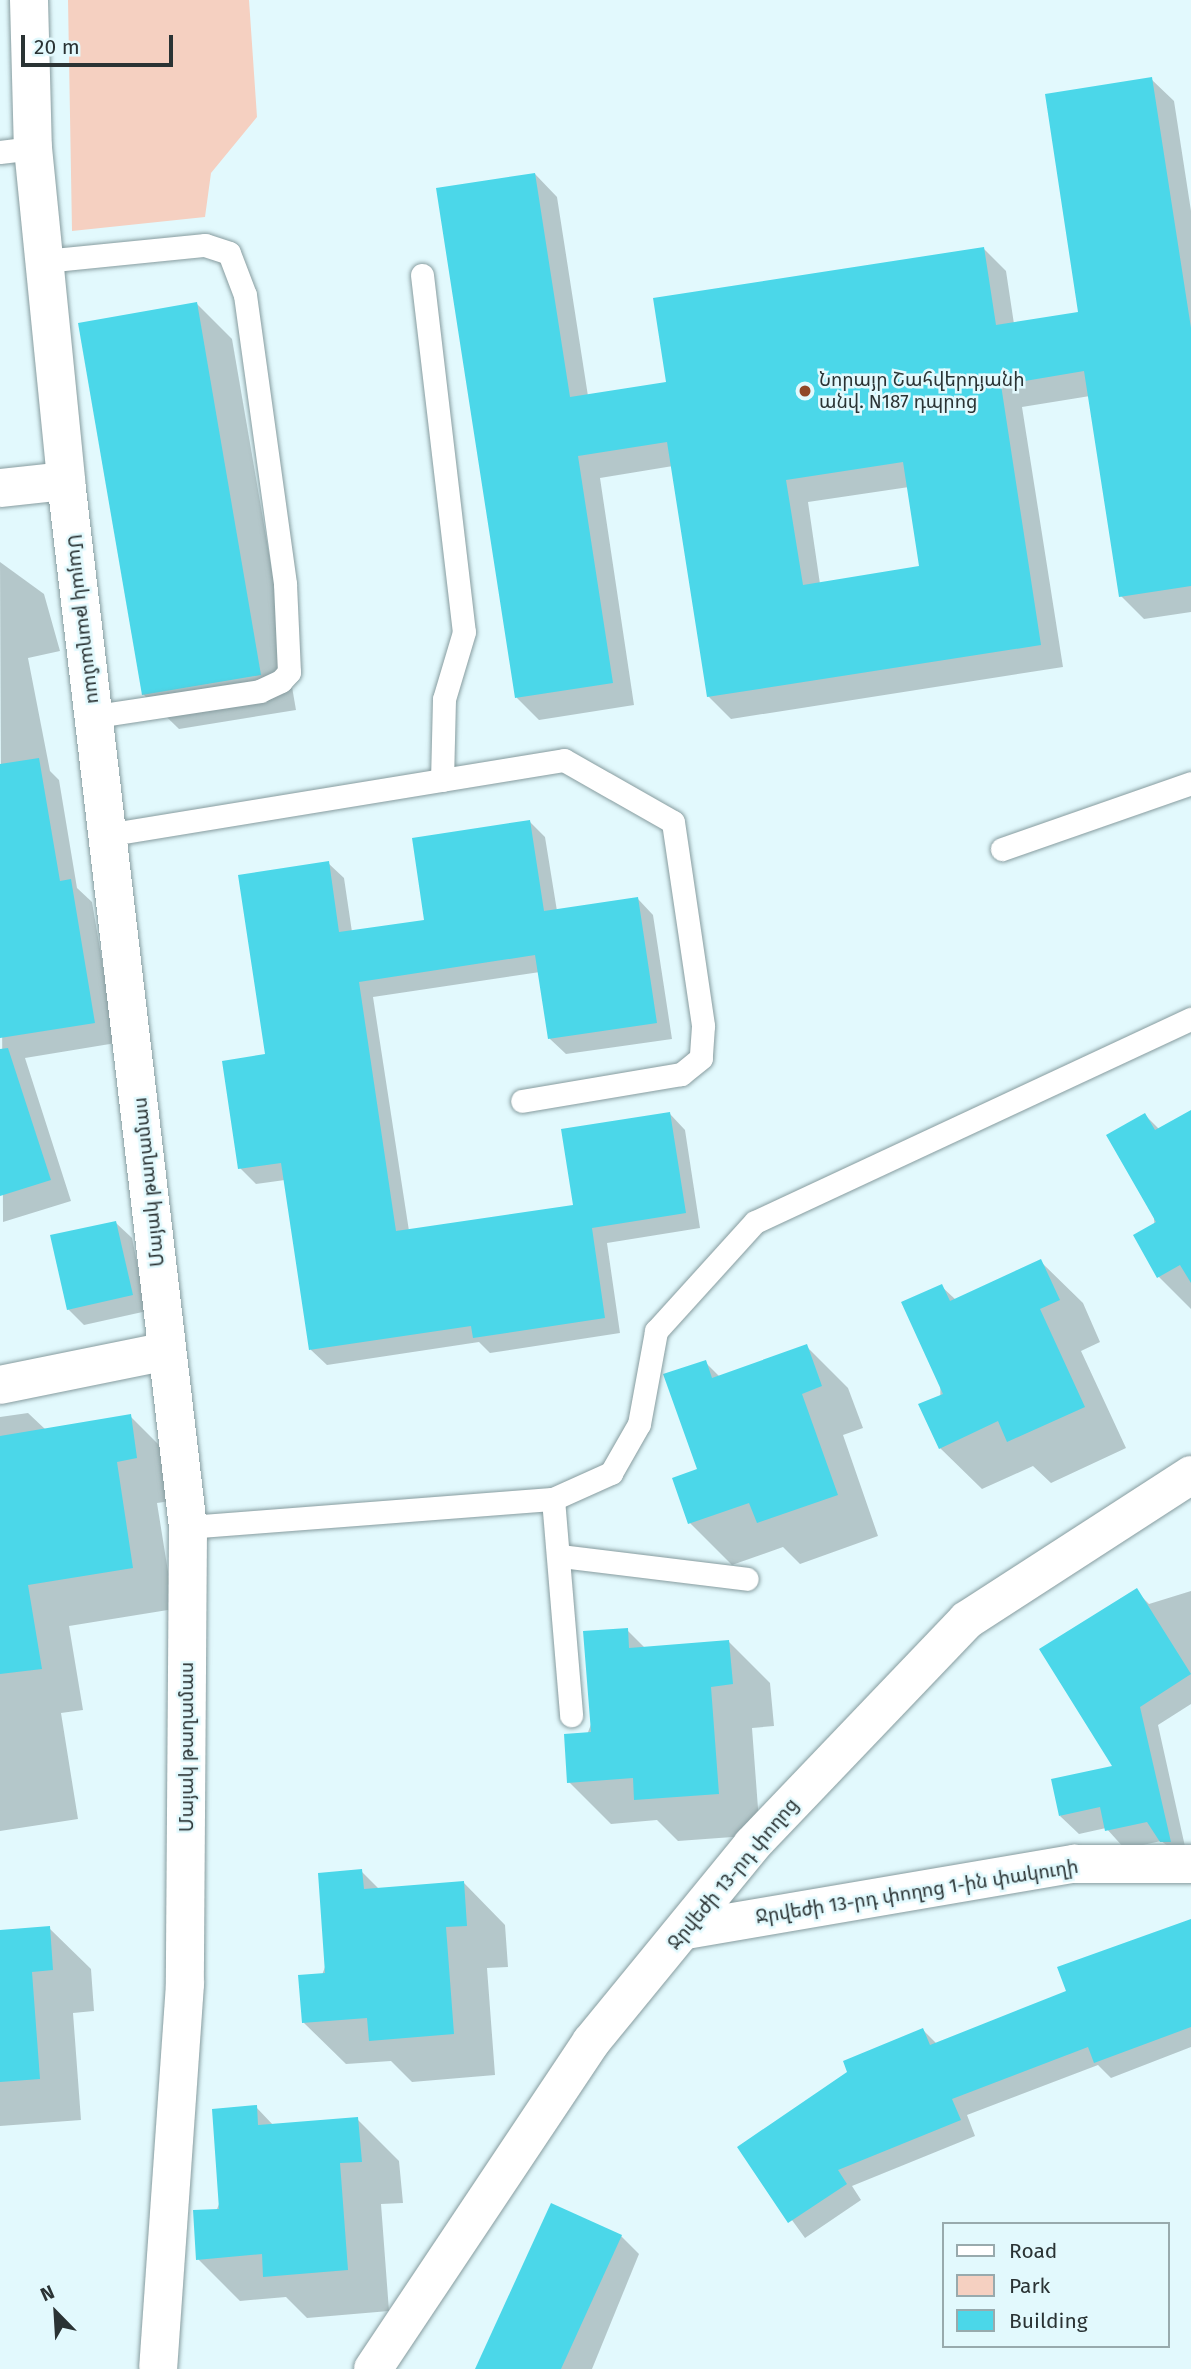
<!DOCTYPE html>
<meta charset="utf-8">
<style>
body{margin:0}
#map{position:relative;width:1191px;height:2369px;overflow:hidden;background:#e2f9fd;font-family:"Fira Sans","Noto Sans Armenian",sans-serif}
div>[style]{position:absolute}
.green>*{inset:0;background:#f5d0c1}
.shadow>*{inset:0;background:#0003}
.building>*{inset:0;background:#4bd7e9}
.roads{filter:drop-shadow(0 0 2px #879c9f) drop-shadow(0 0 2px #879c9f)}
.lane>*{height:23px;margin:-11.5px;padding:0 11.5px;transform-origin:11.5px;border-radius:11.5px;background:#fff}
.street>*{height:38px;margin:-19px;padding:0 19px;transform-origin:19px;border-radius:19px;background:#fff}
.secondary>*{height:38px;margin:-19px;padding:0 19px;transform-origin:19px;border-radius:19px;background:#fff}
.dots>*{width:19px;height:19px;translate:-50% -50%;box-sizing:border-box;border:4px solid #e2f9fd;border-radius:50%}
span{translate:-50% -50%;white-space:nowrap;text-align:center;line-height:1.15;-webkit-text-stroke:5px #e2f9fd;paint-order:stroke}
.poi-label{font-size:19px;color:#2a3334}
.left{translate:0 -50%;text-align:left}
.street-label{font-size:19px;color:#2a3334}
.legend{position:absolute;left:942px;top:2222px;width:228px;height:126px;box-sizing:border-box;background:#e2f9fd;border:2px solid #98aaad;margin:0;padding:9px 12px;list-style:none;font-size:21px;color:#2a3334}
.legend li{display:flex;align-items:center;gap:14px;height:35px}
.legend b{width:35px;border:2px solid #98aaad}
.north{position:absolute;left:21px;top:2278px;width:70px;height:70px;-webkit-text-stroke:5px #e2f9fd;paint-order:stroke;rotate:336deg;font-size:19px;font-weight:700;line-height:28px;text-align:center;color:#2a3334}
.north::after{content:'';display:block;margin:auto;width:24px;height:32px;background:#2a3334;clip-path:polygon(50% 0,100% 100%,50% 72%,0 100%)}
.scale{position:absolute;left:21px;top:35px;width:152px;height:32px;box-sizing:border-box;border:4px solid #2a3334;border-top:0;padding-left:9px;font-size:21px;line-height:24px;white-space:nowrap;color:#2a3334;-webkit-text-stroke:5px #e2f9fd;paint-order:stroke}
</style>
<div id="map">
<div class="green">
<i style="clip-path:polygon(68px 0,249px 0,257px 117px,211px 173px,205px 217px,72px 231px)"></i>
</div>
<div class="shadow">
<i style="clip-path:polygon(evenodd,1151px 79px,1174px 101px,1191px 211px,1191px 612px,1144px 619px,1121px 596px,1090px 396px,1022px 407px,1063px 667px,731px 719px,708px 696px,673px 466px,600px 478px,634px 705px,539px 720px,517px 698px,535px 174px,557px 197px,588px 396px,668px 383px,983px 248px,1006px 271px,1014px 324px,1080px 314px,1151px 79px,909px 487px,921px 568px,820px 584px,808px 502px,909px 487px)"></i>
<i style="clip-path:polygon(197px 304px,232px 339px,296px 710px,179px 729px,143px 694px)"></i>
<i style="clip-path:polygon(0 562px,44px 594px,60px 651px,28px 658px,50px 771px,59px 780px,77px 888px,92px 902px,116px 1043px,25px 1058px,71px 1201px,3px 1222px)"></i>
<i style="clip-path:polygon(530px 822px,545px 837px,557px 911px,638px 899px,653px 915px,672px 1039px,566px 1054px,550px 1039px,540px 972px,373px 997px,409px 1231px,575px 1207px,670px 1114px,685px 1130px,700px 1228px,607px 1243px,620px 1333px,490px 1353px,479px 1342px,327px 1365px,311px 1350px,285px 1180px,256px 1184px,240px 1168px,267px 1056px,328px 863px,344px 878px,352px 932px,426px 921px)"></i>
<i style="clip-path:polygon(1191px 1112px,1191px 1309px,1159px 1277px,1145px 1115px,1160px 1130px)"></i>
<i style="clip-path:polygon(116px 1223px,132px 1238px,147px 1311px,84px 1325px,68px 1309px)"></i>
<i style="clip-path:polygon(1041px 1262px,1083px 1303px,1100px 1342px,1081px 1351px,1126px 1448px,1051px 1483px,1033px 1466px,982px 1489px,940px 1448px,941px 1286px,956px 1300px)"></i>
<i style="clip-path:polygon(806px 1346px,848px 1388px,863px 1428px,843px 1435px,878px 1536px,800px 1564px,783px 1547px,732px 1565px,690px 1523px,674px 1479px,699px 1470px,705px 1362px,720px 1377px)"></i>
<i style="clip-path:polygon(28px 1413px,46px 1430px,130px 1416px,172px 1458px,178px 1500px,157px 1503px,174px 1609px,69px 1626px,83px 1710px,61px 1713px,78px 1819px,0 1831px,0 1417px)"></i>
<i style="clip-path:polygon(1136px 1591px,1149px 1604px,1191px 1591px,1191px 1704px,1158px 1725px,1188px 1860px,1161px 1841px,1125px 1849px,1106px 1828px,1079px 1834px,1060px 1816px,1115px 1767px)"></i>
<i style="clip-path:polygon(627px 1630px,646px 1649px,729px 1642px,770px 1683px,774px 1726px,752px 1728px,760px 1835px,678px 1841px,657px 1820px,611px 1824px,569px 1782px)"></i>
<i style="clip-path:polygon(361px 1871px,380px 1890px,464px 1883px,505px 1925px,508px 1967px,487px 1968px,495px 2075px,412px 2082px,391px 2061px,346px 2064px,304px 2023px)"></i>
<i style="clip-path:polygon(1191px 1921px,1191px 2047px,1111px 2078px,1098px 2065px,967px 2115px,975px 2136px,852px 2186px,861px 2200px,805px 2238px,739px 2147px,923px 2030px,937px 2044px,1069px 1992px)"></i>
<i style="clip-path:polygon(49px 1928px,91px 1969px,94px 2011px,73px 2013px,81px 2120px,0 2126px,0 1931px)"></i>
<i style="clip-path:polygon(256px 2107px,274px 2126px,357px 2119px,399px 2161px,403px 2203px,381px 2204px,389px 2311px,307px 2318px,286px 2297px,240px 2301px,198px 2259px)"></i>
<i style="clip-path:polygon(621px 2236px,639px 2254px,592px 2369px,480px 2369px)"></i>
</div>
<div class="building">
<i style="clip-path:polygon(evenodd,1152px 77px,1191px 328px,1191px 586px,1119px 597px,1084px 371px,1001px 385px,1041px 645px,707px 697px,667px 442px,578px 456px,613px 683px,515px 698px,436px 188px,535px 173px,570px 397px,666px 382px,653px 298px,984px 247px,996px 325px,1078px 312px,1045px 94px,1152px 77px,903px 462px,919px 566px,803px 585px,786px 480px,903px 462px)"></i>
<i style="clip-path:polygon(197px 302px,261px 675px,142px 695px,78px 323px)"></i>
<i style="clip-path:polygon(39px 758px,60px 881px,71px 879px,95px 1023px,0 1038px,0 764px)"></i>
<i style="clip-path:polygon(530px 820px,544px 911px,638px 897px,657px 1023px,548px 1039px,535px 955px,359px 982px,396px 1231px,573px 1205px,561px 1129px,670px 1112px,686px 1213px,592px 1228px,605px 1318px,473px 1338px,471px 1326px,309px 1350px,281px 1163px,238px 1169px,222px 1061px,265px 1054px,238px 875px,329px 861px,339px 932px,424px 920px,412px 838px)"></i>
<i style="clip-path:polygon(8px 1048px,51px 1180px,0 1196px,0 1049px)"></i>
<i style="clip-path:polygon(1191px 1110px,1191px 1283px,1180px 1265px,1157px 1278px,1133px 1235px,1156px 1222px,1106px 1135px,1145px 1113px,1155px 1130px)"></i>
<i style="clip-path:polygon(116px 1221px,133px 1295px,67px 1310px,50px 1235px)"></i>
<i style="clip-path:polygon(1041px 1259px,1060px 1300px,1040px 1309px,1085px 1407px,1007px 1442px,998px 1421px,939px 1449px,918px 1404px,943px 1394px,901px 1302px,942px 1284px,950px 1301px)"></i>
<i style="clip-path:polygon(807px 1344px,822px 1386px,802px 1394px,838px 1495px,757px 1523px,749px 1503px,688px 1524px,672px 1478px,697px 1469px,663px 1374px,706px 1360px,712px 1378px)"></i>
<i style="clip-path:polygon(131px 1414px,137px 1458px,117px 1462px,133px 1568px,28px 1585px,42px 1669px,0 1674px,0 1436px)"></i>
<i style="clip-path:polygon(1137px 1588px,1191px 1674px,1140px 1707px,1171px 1842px,1160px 1842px,1147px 1822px,1105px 1831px,1100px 1807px,1059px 1816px,1051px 1779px,1112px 1766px,1039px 1649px)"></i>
<i style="clip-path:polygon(628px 1628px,629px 1648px,729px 1640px,733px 1684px,711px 1687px,719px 1794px,634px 1800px,633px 1778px,567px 1783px,564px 1734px,591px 1732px,583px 1631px)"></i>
<i style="clip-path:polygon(362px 1869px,364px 1889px,464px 1881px,467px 1926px,446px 1927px,454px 2034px,369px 2041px,367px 2018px,302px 2023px,298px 1975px,325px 1973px,318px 1873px)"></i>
<i style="clip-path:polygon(1191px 1919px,1191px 2027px,1094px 2063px,1088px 2047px,952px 2099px,961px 2120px,838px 2170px,847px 2184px,788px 2223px,737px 2147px,847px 2072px,843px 2061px,923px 2028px,930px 2045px,1066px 1991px,1057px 1967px)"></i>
<i style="clip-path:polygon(50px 1926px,53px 1970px,32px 1972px,40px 2079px,0 2082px,0 1930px)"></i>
<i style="clip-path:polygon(257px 2105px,258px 2125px,358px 2117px,362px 2162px,340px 2163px,348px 2270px,263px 2277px,262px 2254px,196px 2260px,193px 2210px,219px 2209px,212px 2109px)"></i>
<i style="clip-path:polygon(551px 2203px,622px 2235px,561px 2369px,475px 2369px)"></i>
</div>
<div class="roads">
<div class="lane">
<i style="left:0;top:152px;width:33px;rotate:-7deg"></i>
<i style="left:44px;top:261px;width:162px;rotate:-5.7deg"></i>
<i style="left:205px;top:245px;width:25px;rotate:18deg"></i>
<i style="left:229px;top:253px;width:45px;rotate:69.1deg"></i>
<i style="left:245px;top:295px;width:292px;rotate:82.1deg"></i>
<i style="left:285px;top:584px;width:88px;rotate:87.4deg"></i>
<i style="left:289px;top:672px;width:12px;rotate:132deg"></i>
<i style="left:281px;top:681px;width:23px;rotate:155deg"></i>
<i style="left:260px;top:691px;width:165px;rotate:171.3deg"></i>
<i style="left:422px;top:275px;width:359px;rotate:83.3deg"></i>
<i style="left:464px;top:632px;width:70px;rotate:106.6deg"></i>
<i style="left:444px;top:699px;width:81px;rotate:91.4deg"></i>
<i style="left:112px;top:834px;width:458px;rotate:-9.3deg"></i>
<i style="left:564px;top:760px;width:125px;rotate:29.6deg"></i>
<i style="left:673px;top:822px;width:206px;rotate:81.6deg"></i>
<i style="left:703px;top:1026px;width:32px;rotate:94deg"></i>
<i style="left:701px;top:1058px;width:26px;rotate:141deg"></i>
<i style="left:681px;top:1074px;width:161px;rotate:170.4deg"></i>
<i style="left:1002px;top:849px;width:200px;rotate:-19.2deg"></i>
<i style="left:553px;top:1499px;width:217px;rotate:85.2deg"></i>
<i style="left:188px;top:1527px;width:366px;rotate:-4.4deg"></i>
<i style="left:553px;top:1499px;width:64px;rotate:-24.1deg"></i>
<i style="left:611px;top:1473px;width:56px;rotate:-60.3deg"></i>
<i style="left:639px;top:1424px;width:95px;rotate:-79.6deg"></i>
<i style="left:656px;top:1331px;width:147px;rotate:-47.8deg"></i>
<i style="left:755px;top:1222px;width:481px;rotate:-25deg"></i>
<i style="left:561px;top:1556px;width:187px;rotate:7deg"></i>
</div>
<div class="street">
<i style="left:29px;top:0;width:148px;rotate:88.5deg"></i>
<i style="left:33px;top:148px;width:335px;rotate:84.3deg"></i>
<i style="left:66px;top:481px;width:1053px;rotate:83.35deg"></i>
<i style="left:188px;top:1527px;width:457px;rotate:90.4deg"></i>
<i style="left:185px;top:1984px;width:384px;rotate:94deg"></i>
<i style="left:0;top:488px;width:66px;rotate:-6.1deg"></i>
<i style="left:0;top:1385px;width:170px;rotate:-11.5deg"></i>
<i style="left:686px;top:1930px;width:394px;rotate:-9.7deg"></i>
<i style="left:1074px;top:1864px;width:117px"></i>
</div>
<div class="secondary">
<i style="left:373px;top:2369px;width:393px;rotate:-56.3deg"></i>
<i style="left:591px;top:2042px;width:254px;rotate:-50.7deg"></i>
<i style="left:752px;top:1845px;width:311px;rotate:-46.3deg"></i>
<i style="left:967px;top:1620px;width:267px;rotate:-32.9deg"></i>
</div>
</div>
<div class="dots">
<i style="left:805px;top:391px;background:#904727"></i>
</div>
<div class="poi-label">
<span class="left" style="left:819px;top:391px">Նորայր Շահվերդյանի<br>անվ. N187 դպրոց</span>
</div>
<div class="street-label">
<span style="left:84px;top:619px;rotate:83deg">Մայակ թաղամաս</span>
<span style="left:149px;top:1182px;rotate:-96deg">Մայակ թաղամաս</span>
<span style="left:187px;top:1747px;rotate:-90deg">Մայակ թաղամաս</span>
<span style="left:733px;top:1874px;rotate:-50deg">Ջրվեժի 13-րդ փողոց</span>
<span style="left:917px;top:1892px;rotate:-9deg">Ջրվեժի 13-րդ փողոց 1-ին փակուղի</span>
</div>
<ul class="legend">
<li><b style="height:9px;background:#fff"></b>Road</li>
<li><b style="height:19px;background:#f5d0c1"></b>Park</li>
<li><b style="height:19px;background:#4bd7e9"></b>Building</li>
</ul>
<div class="north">N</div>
<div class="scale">20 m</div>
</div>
